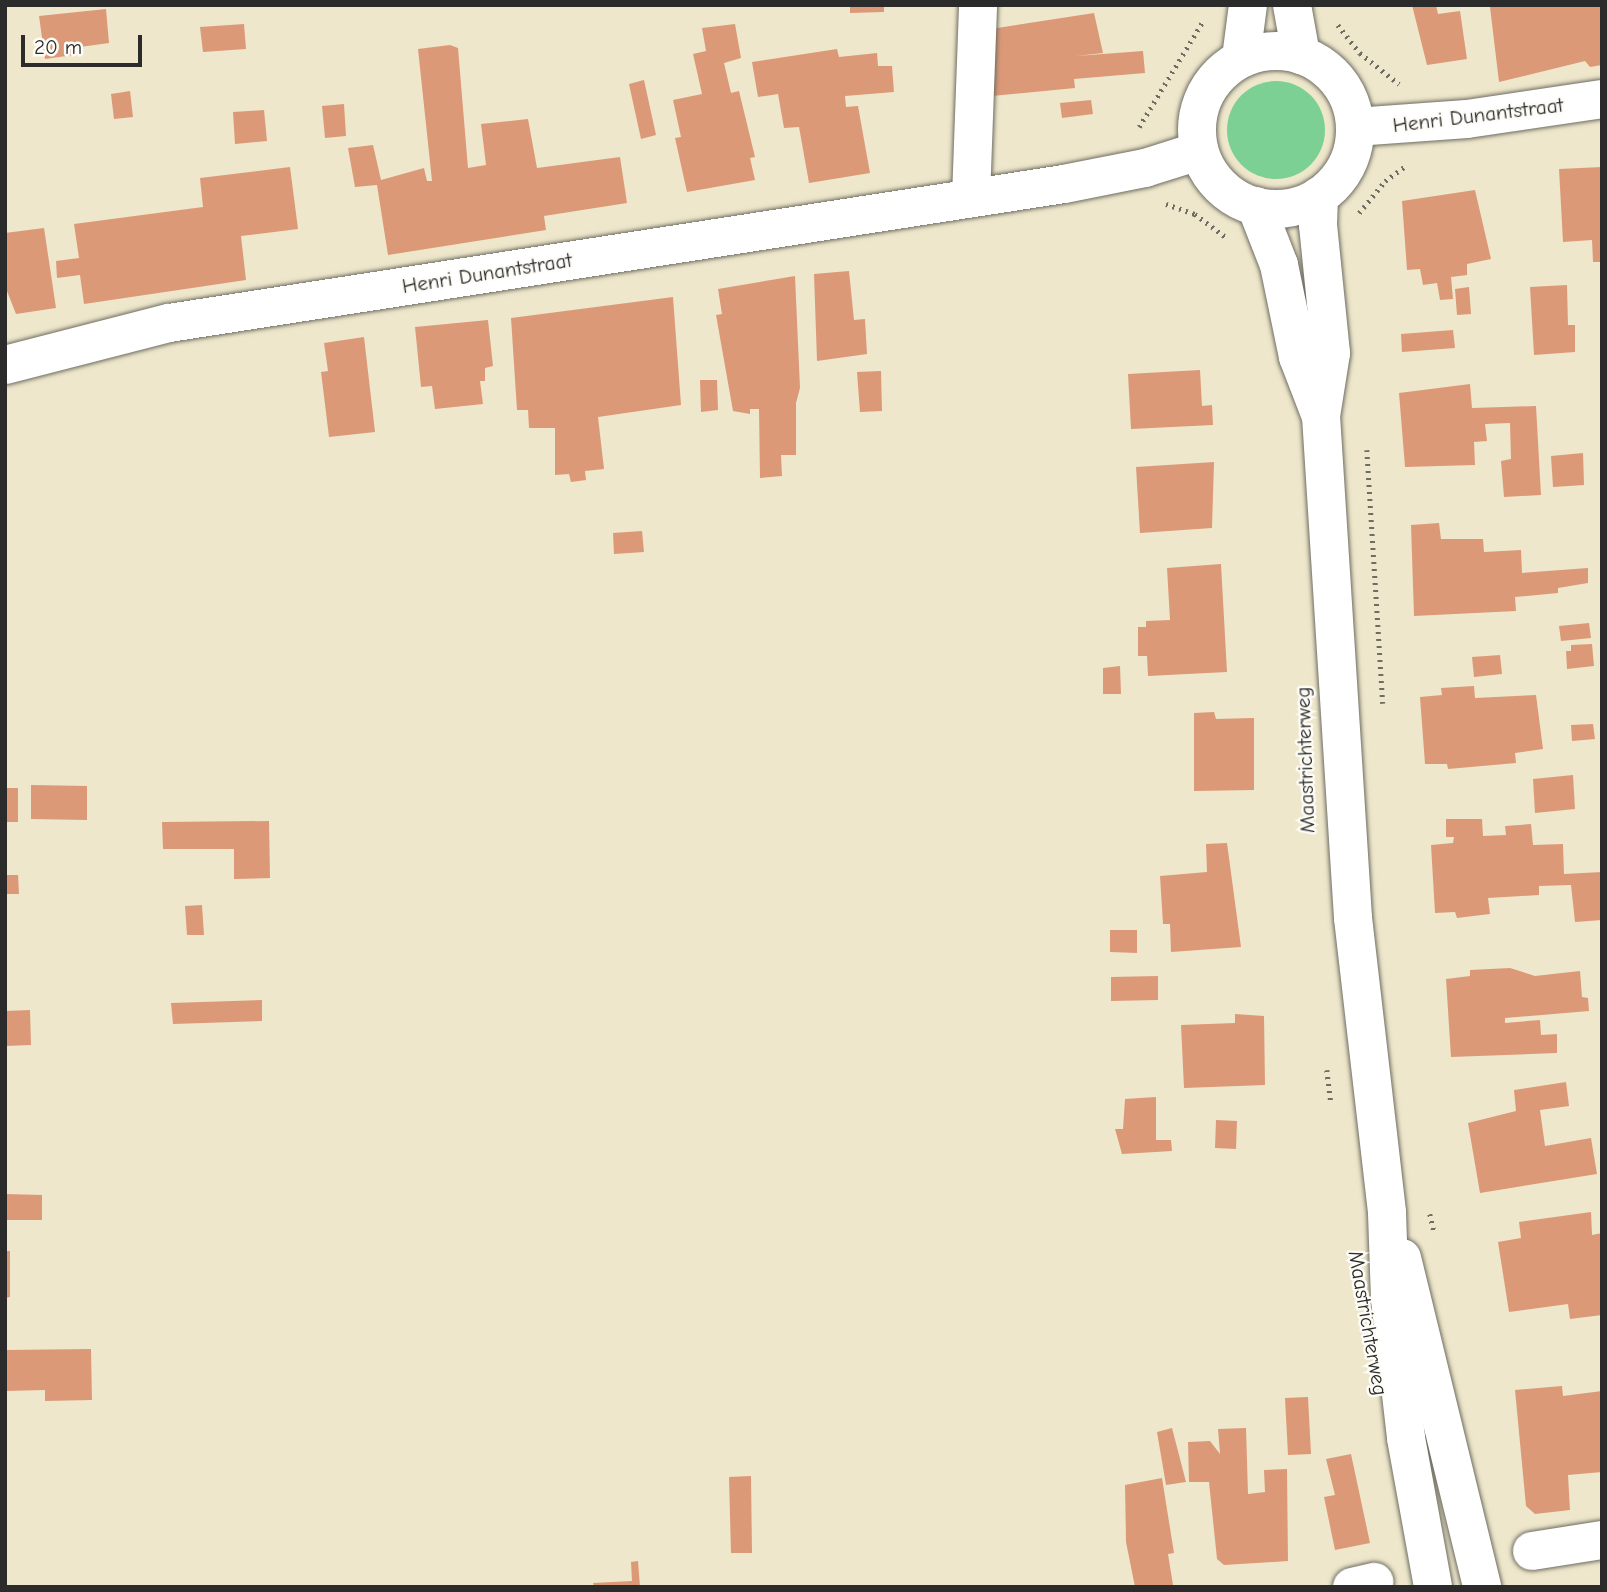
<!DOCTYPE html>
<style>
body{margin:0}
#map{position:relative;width:1607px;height:1592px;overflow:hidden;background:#eee7cb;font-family:"Comic Neue",sans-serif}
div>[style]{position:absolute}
.green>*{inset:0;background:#7cd093}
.round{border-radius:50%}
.building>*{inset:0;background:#dc9978}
.path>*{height:4.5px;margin-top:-2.25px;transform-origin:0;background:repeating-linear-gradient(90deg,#6f6d63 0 2px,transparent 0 7px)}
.roads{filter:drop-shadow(0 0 2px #6f6d63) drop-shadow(0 0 2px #6f6d63)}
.minor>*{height:38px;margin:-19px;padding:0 19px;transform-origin:19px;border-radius:19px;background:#fff}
.major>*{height:38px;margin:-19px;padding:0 19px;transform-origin:19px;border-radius:19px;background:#fff}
.major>.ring{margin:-19px;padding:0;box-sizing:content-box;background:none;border:38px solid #fff;border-radius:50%}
span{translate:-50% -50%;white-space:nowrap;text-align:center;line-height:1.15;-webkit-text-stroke:5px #fdfcf7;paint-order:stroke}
.street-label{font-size:21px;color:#2b2b2b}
.frame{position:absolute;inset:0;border:7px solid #2b2b2b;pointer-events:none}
.scale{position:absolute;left:21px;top:35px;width:121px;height:32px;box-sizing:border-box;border:4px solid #2b2b2b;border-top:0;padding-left:9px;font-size:21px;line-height:24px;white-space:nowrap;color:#2b2b2b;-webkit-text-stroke:5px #fdfcf7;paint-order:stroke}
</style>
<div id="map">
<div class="green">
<i class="round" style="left:1227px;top:81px;width:98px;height:98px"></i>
</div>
<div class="building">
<i style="clip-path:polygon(850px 5px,884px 5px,884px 12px,850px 13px)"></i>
<i style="clip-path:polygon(1412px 5px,1436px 5px,1438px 14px,1460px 11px,1467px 59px,1427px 65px)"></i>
<i style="clip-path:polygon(1501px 5px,1602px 5px,1602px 65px,1590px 67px,1585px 61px,1499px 82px,1490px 7px)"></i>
<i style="clip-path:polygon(106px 9px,109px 43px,80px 47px,81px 54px,45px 59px,39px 16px)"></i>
<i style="clip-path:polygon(1094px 13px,1103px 53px,1076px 56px,1143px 51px,1145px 73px,1074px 79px,1075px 88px,992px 96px,991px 29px)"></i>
<i style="clip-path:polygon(244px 24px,246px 49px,203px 52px,200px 27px)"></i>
<i style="clip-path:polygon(735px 24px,741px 58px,724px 63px,731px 93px,739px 91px,755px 157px,750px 158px,755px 180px,687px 192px,675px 138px,681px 137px,673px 100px,702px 94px,693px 54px,706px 51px,702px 28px)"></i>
<i style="clip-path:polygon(450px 45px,458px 48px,468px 168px,486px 165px,481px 124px,528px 119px,537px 168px,620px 157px,627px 203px,544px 216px,546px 230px,388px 255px,377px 185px,355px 187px,348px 148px,373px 145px,381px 180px,424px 168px,427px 181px,432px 181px,418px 49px)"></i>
<i style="clip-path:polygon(837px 49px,839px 57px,877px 53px,878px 66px,892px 66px,894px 92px,845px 96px,846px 107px,858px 106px,870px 173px,809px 183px,799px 127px,784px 128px,778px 94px,758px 97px,752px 62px)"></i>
<i style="clip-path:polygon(644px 80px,656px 135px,641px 139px,629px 84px)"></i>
<i style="clip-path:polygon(130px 91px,133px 117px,114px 119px,111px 94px)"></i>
<i style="clip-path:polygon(1091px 100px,1093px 114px,1062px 118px,1060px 103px)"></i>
<i style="clip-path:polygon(344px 104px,346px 136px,325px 138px,322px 106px)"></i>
<i style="clip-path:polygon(264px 110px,267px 141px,235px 144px,233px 112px)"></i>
<i style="clip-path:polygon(290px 167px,298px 229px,241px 236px,246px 280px,84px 304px,80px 275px,57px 278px,56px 261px,79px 258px,74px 224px,203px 207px,200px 178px)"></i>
<i style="clip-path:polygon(1602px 167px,1602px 262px,1593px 262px,1592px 240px,1563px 242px,1559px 169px)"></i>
<i style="clip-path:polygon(1475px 190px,1491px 259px,1467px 264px,1467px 275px,1451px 277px,1453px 299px,1440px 300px,1437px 283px,1423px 285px,1420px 269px,1407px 270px,1402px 201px)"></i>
<i style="clip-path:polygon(44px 228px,56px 308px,16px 314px,5px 286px,5px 233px)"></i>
<i style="clip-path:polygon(849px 271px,854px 320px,865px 319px,867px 354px,817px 361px,814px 274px)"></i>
<i style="clip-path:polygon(795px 276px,800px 388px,796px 403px,796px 455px,781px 455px,782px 476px,760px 478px,759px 409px,750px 409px,750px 414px,733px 411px,716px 315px,722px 314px,718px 289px)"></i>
<i style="clip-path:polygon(1567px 285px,1568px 325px,1575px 325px,1575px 352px,1534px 355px,1530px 287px)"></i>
<i style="clip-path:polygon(1469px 287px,1471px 314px,1457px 315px,1455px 289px)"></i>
<i style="clip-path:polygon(673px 297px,681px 405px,598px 417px,604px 469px,585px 471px,586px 480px,571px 482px,569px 474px,555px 475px,555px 428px,529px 428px,528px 410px,517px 410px,511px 318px)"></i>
<i style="clip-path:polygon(488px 320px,493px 366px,485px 368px,485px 381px,480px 381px,483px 404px,435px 409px,432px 386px,421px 387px,415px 327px)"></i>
<i style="clip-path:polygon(1453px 330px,1455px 348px,1402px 352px,1401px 334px)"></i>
<i style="clip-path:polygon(364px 337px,375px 432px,329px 437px,321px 372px,328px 371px,324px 343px)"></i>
<i style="clip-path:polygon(1200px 370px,1202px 406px,1212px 405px,1213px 425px,1131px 429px,1128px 374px)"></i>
<i style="clip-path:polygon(881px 371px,882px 411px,860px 412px,857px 372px)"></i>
<i style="clip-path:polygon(700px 380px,717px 380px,718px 410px,701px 412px)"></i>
<i style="clip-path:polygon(1470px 384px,1472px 408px,1536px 406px,1541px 495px,1504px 497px,1501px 461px,1511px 459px,1510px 423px,1485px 424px,1487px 441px,1474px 442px,1475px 465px,1405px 467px,1399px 393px)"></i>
<i style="clip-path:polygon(1583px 453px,1584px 485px,1553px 487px,1551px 456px)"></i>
<i style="clip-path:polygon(1214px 462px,1212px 528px,1140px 533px,1136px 467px)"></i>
<i style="clip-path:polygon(1439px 523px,1441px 539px,1483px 539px,1484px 552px,1521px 550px,1522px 573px,1588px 568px,1588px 583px,1558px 588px,1558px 593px,1515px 597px,1516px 611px,1414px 616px,1411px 525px)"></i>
<i style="clip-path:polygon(642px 531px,644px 552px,614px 554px,613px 533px)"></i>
<i style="clip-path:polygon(1221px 564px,1227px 672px,1148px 676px,1147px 656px,1138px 656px,1138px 627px,1146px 627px,1146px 621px,1170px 620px,1167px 568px)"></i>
<i style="clip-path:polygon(1589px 623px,1591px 638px,1561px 641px,1559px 626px)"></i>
<i style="clip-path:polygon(1592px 644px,1594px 666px,1567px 669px,1566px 651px,1571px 651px,1571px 645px)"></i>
<i style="clip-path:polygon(1500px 655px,1502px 674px,1474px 677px,1472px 657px)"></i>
<i style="clip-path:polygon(1120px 666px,1121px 694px,1103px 694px,1103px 668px)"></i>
<i style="clip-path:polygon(1474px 686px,1475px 698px,1536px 695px,1543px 749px,1515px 753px,1516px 763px,1448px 769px,1447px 764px,1425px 764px,1420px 697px,1442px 695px,1441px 688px)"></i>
<i style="clip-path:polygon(1214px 712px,1216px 719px,1254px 718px,1254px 790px,1194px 791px,1194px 713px)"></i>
<i style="clip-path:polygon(1593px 724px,1595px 739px,1572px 741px,1571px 725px)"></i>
<i style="clip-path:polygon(1573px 775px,1575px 809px,1535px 813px,1533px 779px)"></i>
<i style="clip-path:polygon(31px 785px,87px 786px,87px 820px,31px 819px)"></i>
<i style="clip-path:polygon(5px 788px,18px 788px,18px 822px,5px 822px)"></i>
<i style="clip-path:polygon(1446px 819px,1482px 819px,1483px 836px,1506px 835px,1505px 826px,1531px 824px,1533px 845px,1563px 844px,1564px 874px,1602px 872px,1602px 920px,1575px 922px,1571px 885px,1539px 886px,1539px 895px,1488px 898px,1490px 914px,1457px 918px,1455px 912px,1435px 913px,1431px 845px,1453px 843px,1454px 837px,1446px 837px)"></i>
<i style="clip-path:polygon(269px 821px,270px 878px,234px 879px,234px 849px,163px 849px,162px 822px)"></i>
<i style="clip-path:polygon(1227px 843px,1241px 947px,1171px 952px,1170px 924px,1163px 924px,1160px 876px,1207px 872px,1206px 844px)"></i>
<i style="clip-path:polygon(5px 875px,18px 875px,19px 894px,5px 894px)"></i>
<i style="clip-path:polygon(202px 905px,204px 935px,187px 935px,185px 906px)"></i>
<i style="clip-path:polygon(1110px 930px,1137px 930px,1137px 953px,1110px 952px)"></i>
<i style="clip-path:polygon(1510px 968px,1535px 976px,1580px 971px,1582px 997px,1588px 998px,1589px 1011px,1505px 1018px,1505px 1023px,1540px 1020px,1541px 1035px,1557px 1034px,1557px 1053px,1451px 1057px,1446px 979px,1470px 976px,1470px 970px)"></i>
<i style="clip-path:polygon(1158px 976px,1158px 1000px,1111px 1001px,1111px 977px)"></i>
<i style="clip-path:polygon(262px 1000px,262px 1021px,173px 1024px,171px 1003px)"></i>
<i style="clip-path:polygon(30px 1010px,31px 1045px,5px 1046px,5px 1011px)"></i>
<i style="clip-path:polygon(1235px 1014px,1264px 1016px,1265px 1085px,1184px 1088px,1181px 1025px,1235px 1023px)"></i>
<i style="clip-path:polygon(1566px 1082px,1569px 1106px,1540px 1110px,1545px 1146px,1591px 1138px,1597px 1174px,1480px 1193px,1468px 1123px,1516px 1111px,1514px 1090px)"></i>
<i style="clip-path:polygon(1156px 1097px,1156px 1140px,1171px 1140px,1172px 1151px,1122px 1154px,1115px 1129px,1123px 1129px,1125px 1099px)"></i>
<i style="clip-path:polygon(1216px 1120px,1237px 1121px,1236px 1149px,1215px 1148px)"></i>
<i style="clip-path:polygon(5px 1194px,42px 1195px,42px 1220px,5px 1220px)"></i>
<i style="clip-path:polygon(1591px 1212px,1592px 1235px,1602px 1233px,1602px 1315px,1570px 1319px,1568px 1304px,1509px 1312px,1498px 1242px,1521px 1238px,1519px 1222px)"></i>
<i style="clip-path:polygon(5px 1251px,10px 1251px,10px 1297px,5px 1298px)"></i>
<i style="clip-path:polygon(91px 1349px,92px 1400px,45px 1401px,45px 1390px,5px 1391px,5px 1350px)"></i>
<i style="clip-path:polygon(1562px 1386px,1563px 1396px,1602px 1391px,1602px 1472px,1568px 1475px,1570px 1510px,1535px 1514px,1526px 1506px,1515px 1390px)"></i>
<i style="clip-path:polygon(1308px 1397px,1311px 1454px,1288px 1455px,1285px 1398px)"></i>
<i style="clip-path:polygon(1172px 1428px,1186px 1482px,1166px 1485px,1157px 1432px)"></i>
<i style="clip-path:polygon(1246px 1428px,1248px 1494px,1265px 1492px,1264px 1470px,1287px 1469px,1288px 1561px,1224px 1565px,1217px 1559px,1209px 1482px,1189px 1482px,1188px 1442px,1210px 1441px,1220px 1454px,1218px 1429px)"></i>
<i style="clip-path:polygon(1351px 1454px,1370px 1543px,1335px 1550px,1324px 1497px,1335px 1495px,1326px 1459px)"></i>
<i style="clip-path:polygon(751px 1476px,752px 1553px,731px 1553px,729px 1477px)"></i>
<i style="clip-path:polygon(1162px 1478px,1174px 1553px,1168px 1554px,1173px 1585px,1135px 1587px,1126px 1542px,1125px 1485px)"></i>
<i style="clip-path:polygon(638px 1561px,640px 1587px,594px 1587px,593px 1583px,632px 1581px,631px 1562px)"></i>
</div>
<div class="path">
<i style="left:1338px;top:25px;width:36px;rotate:52deg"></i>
<i style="left:1360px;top:53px;width:50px;rotate:38.5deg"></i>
<i style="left:1139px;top:127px;width:124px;rotate:-58.9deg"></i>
<i style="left:1166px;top:204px;width:31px;rotate:19deg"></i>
<i style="left:1195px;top:214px;width:38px;rotate:37deg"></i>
<i style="left:1359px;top:213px;width:41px;rotate:-50.9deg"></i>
<i style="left:1385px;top:181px;width:27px;rotate:-36deg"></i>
<i style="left:1367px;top:450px;width:254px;rotate:86.4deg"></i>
<i style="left:1327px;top:1070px;width:33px;rotate:83deg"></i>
<i style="left:1430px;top:1214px;width:18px;rotate:77deg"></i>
</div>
<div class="roads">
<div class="minor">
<i style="left:1355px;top:127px;width:112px;rotate:-4.1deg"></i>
<i style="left:1467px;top:119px;width:136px;rotate:-8.4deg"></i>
<i style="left:971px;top:198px;width:193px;rotate:-87.9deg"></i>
<i style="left:5px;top:365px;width:169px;rotate:-14.4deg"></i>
<i style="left:169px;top:323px;width:906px;rotate:-8.83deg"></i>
<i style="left:1064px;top:184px;width:83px;rotate:-11.2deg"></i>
<i style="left:1145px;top:168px;width:57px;rotate:-17.5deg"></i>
<i style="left:1532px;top:1551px;width:71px;rotate:-8.9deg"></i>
<i style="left:1352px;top:1587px;width:23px;rotate:-13deg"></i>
</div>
<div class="major">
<i style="left:1292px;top:5px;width:51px;rotate:79.8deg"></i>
<i class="ring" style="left:1197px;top:51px;width:120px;height:120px"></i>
<i style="left:1241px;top:58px;width:53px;rotate:-82.5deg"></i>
<i style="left:1319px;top:196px;width:29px;rotate:92deg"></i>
<i style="left:1318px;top:225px;width:129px;rotate:84.2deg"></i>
<i style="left:1331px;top:353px;width:64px;rotate:99deg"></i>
<i style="left:1321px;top:416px;width:503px;rotate:86.35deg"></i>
<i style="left:1353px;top:918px;width:297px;rotate:83.4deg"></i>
<i style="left:1387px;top:1213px;width:86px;rotate:88deg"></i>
<i style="left:1390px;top:1299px;width:140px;rotate:83.4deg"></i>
<i style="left:1406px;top:1438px;width:151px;rotate:79.7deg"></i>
<i style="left:1256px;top:206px;width:63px;rotate:68.7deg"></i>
<i style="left:1279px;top:265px;width:94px;rotate:78.3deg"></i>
<i style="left:1298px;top:357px;width:61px;rotate:68.9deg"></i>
<i style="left:1402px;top:1258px;width:339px;rotate:76.3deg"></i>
</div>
</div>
<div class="street-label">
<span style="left:1478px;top:115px;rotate:-7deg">Henri Dunantstraat</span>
<span style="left:487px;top:273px;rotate:-9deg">Henri Dunantstraat</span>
<span style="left:1305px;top:760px;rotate:-92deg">Maastrichterweg</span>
<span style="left:1368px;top:1323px;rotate:80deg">Maastrichterweg</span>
</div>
<div class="frame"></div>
<div class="scale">20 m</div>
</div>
